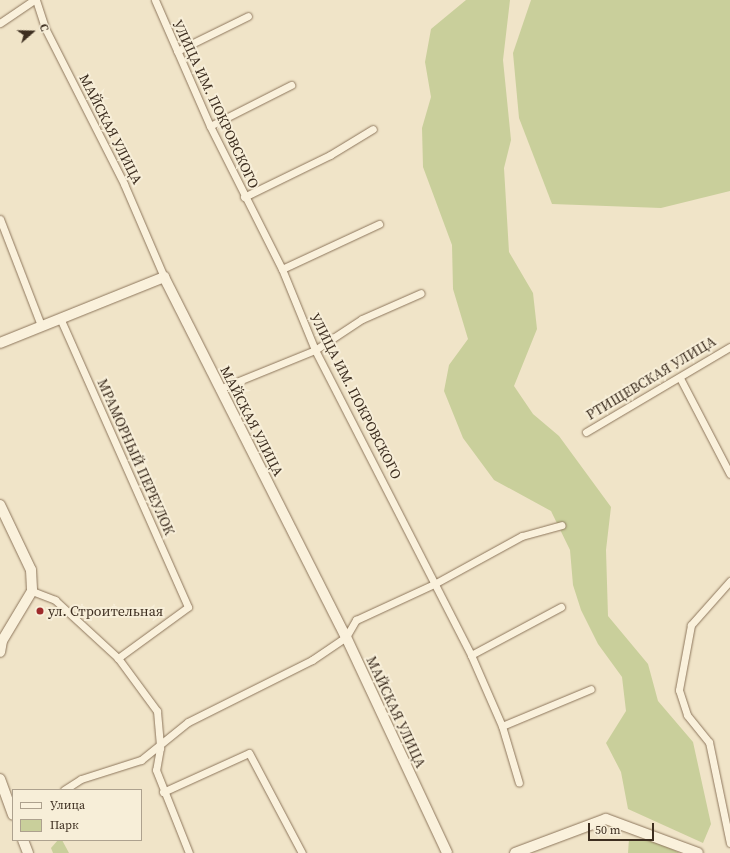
<!DOCTYPE html>
<meta charset="utf-8">
<style>
body{margin:0}
#map{position:relative;width:730px;height:853px;overflow:hidden;background:#f0e4c8;font-family:"Source Serif 4",serif}
div>[style]{position:absolute}
.green>*{inset:0;background:#c9cf9b}
.roads{filter:drop-shadow(0 0 1px #8d765c) drop-shadow(0 0 1px #8d765c)}
.street>*{height:7px;margin:-3.5px;padding:0 3.5px;transform-origin:3.5px;border-radius:3.5px;background:#faf1dc}
.secondary>*{height:10px;margin:-5px;padding:0 5px;transform-origin:5px;border-radius:5px;background:#faf1dc}
.dots>*{width:11px;height:11px;translate:-50% -50%;box-sizing:border-box;border:2px solid #f7eed8;border-radius:50%}
span{translate:-50% -50%;white-space:nowrap;text-align:center;line-height:1.15;-webkit-text-stroke:4px #f7eed8;paint-order:stroke}
.street-label{font-size:14px;color:#3d2e20}
.poi-label{font-size:14px;color:#3d2e20}
.left{translate:0 -50%;text-align:left}
.legend{position:absolute;left:12px;top:789px;width:130px;height:52px;box-sizing:border-box;background:#f7eed8;border:1px solid #ada18e;margin:0;padding:5px 7px;list-style:none;font-size:12px;color:#3d2e20}
.legend li{display:flex;align-items:center;gap:8px;height:20px}
.legend b{width:20px;border:1px solid #ada18e}
.north{position:absolute;left:12px;top:12px;width:40px;height:40px;-webkit-text-stroke:3px #f7eed8;paint-order:stroke;rotate:70deg;font-size:11px;font-weight:700;line-height:16px;text-align:center;color:#3d2e20}
.north::after{content:'';display:block;margin:auto;width:14px;height:18px;background:#3d2e20;clip-path:polygon(50% 0,100% 100%,50% 72%,0 100%)}
.scale{position:absolute;left:588px;top:823px;width:66px;height:18px;box-sizing:border-box;border:2px solid #3d2e20;border-top:0;padding-left:5px;font-size:12px;line-height:14px;white-space:nowrap;color:#3d2e20;-webkit-text-stroke:3px #f7eed8;paint-order:stroke}
</style>
<div id="map">
<div class="green">
<i style="clip-path:polygon(466px 0,510px 0,503px 60px,511px 140px,504px 168px,509px 252px,533px 293px,537px 329px,514px 386px,533px 414px,559px 436px,611px 507px,606px 550px,608px 616px,648px 664px,658px 701px,693px 742px,711px 824px,703px 843px,628px 809px,621px 772px,606px 743px,626px 711px,622px 677px,598px 644px,581px 610px,573px 585px,570px 550px,551px 511px,494px 480px,463px 438px,444px 391px,449px 365px,468px 339px,453px 289px,452px 245px,423px 167px,422px 128px,431px 97px,425px 62px,431px 29px)"></i>
<i style="clip-path:polygon(531px 0,730px 0,730px 191px,661px 208px,552px 204px,519px 118px,513px 53px)"></i>
<i style="clip-path:polygon(629px 839px,654px 841px,680px 853px,628px 853px)"></i>
<i style="clip-path:polygon(58px 840px,62px 840px,69px 853px,53px 853px,51px 848px)"></i>
</div>
<div class="roads">
<div class="street">
<i style="left:36px;top:0;width:29px;rotate:72deg"></i>
<i style="left:45px;top:28px;width:175px;rotate:63.1deg"></i>
<i style="left:124px;top:184px;width:101px;rotate:66.7deg"></i>
<i style="left:155px;top:0;width:137px;rotate:66.4deg"></i>
<i style="left:210px;top:126px;width:160px;rotate:63.3deg"></i>
<i style="left:282px;top:269px;width:87px;rotate:67.8deg"></i>
<i style="left:315px;top:350px;width:343px;rotate:62.9deg"></i>
<i style="left:471px;top:655px;width:77px;rotate:66.4deg"></i>
<i style="left:502px;top:726px;width:59px;rotate:73.4deg"></i>
<i style="left:0;top:23px;width:41px;rotate:-34.1deg"></i>
<i style="left:177px;top:51px;width:79px;rotate:-26.2deg"></i>
<i style="left:210px;top:126px;width:91px;rotate:-26.8deg"></i>
<i style="left:244px;top:197px;width:96px;rotate:-26deg"></i>
<i style="left:330px;top:155px;width:50px;rotate:-31.2deg"></i>
<i style="left:0;top:219px;width:114px;rotate:68.9deg"></i>
<i style="left:282px;top:269px;width:107px;rotate:-24.9deg"></i>
<i style="left:60px;top:318px;width:316px;rotate:66.1deg"></i>
<i style="left:188px;top:607px;width:87px;rotate:143.9deg"></i>
<i style="left:680px;top:378px;width:108px;rotate:62.5deg"></i>
<i style="left:219px;top:389px;width:104px;rotate:-22.1deg"></i>
<i style="left:315px;top:350px;width:56px;rotate:-33.4deg"></i>
<i style="left:362px;top:319px;width:64px;rotate:-23.8deg"></i>
<i style="left:586px;top:432px;width:167px;rotate:-30.6deg"></i>
<i style="left:730px;top:581px;width:59px;rotate:131.6deg"></i>
<i style="left:691px;top:625px;width:66px;rotate:100.5deg"></i>
<i style="left:679px;top:690px;width:26px;rotate:72deg"></i>
<i style="left:687px;top:715px;width:35px;rotate:51deg"></i>
<i style="left:709px;top:742px;width:103px;rotate:78.3deg"></i>
<i style="left:32px;top:591px;width:25px;rotate:21deg"></i>
<i style="left:55px;top:600px;width:86px;rotate:42.6deg"></i>
<i style="left:118px;top:658px;width:66px;rotate:53.7deg"></i>
<i style="left:157px;top:711px;width:37px;rotate:85deg"></i>
<i style="left:160px;top:748px;width:22px;rotate:100deg"></i>
<i style="left:156px;top:770px;width:89px;rotate:68.3deg"></i>
<i style="left:471px;top:655px;width:102px;rotate:-28.1deg"></i>
<i style="left:502px;top:726px;width:96px;rotate:-22.6deg"></i>
<i style="left:64px;top:790px;width:20px;rotate:-33deg"></i>
<i style="left:81px;top:779px;width:63px;rotate:-17.6deg"></i>
<i style="left:141px;top:760px;width:60px;rotate:-39deg"></i>
<i style="left:188px;top:722px;width:139px;rotate:-26.6deg"></i>
<i style="left:312px;top:660px;width:41px;rotate:-34.1deg"></i>
<i style="left:346px;top:637px;width:20px;rotate:-60deg"></i>
<i style="left:356px;top:620px;width:88px;rotate:-24.8deg"></i>
<i style="left:436px;top:583px;width:98px;rotate:-28.7deg"></i>
<i style="left:522px;top:536px;width:41px;rotate:-15.4deg"></i>
<i style="left:163px;top:792px;width:94px;rotate:-24.4deg"></i>
<i style="left:249px;top:753px;width:113px;rotate:62.1deg"></i>
</div>
<div class="secondary">
<i style="left:0;top:343px;width:177px;rotate:-21.9deg"></i>
<i style="left:164px;top:277px;width:403px;rotate:63.2deg"></i>
<i style="left:346px;top:637px;width:238px;rotate:64.9deg"></i>
<i style="left:0;top:505px;width:72px;rotate:64.5deg"></i>
<i style="left:31px;top:570px;width:21px;rotate:87deg"></i>
<i style="left:32px;top:591px;width:58px;rotate:121deg"></i>
<i style="left:2px;top:641px;width:11px;rotate:100deg"></i>
<i style="left:0;top:779px;width:38px;rotate:70deg"></i>
<i style="left:23px;top:840px;width:14px;rotate:69deg"></i>
<i style="left:515px;top:853px;width:97px;rotate:-20.5deg"></i>
<i style="left:606px;top:819px;width:98px;rotate:20.3deg"></i>
</div>
</div>
<div class="dots">
<i style="left:40px;top:611px;background:#9e2a2b"></i>
</div>
<div class="street-label">
<span style="left:216px;top:104px;rotate:65deg">УЛИЦА ИМ. ПОКРОВСКОГО</span>
<span style="left:111px;top:129px;rotate:63deg">МАЙСКАЯ УЛИЦА</span>
<span style="left:651px;top:378px;rotate:-31deg">РТИЩЕВСКАЯ УЛИЦА</span>
<span style="left:356px;top:396px;rotate:63deg">УЛИЦА ИМ. ПОКРОВСКОГО</span>
<span style="left:252px;top:421px;rotate:63deg">МАЙСКАЯ УЛИЦА</span>
<span style="left:136px;top:457px;rotate:66deg">МРАМОРНЫЙ ПЕРЕУЛОК</span>
<span style="left:396px;top:712px;rotate:65deg">МАЙСКАЯ УЛИЦА</span>
</div>
<div class="poi-label">
<span class="left" style="left:48px;top:611px">ул. Строительная</span>
</div>
<ul class="legend">
<li><b style="height:5px;background:#faf1dc"></b>Улица</li>
<li><b style="height:11px;background:#c9cf9b"></b>Парк</li>
</ul>
<div class="north">С</div>
<div class="scale">50 m</div>
</div>
